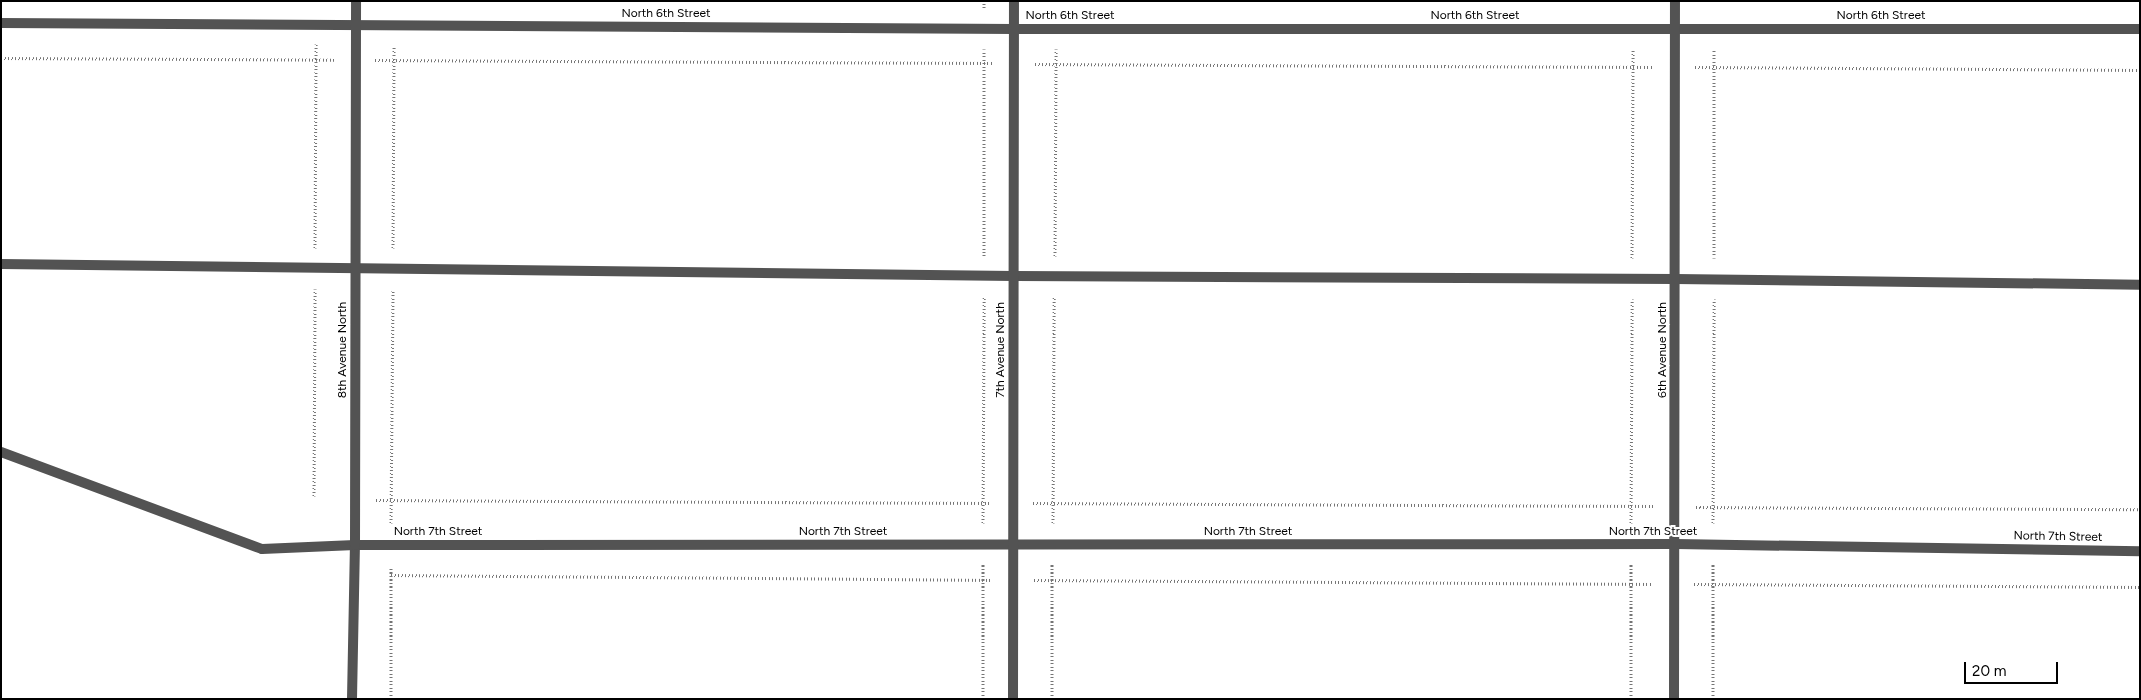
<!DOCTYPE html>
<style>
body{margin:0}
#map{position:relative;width:2141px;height:700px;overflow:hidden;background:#fff;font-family:Figtree,sans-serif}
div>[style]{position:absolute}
.path>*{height:3px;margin-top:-1.5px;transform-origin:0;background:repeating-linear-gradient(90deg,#757575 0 1px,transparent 0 3.5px)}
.service>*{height:10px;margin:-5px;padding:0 5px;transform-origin:5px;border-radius:5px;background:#535353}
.minor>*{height:10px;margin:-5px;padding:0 5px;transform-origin:5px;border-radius:5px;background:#535353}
span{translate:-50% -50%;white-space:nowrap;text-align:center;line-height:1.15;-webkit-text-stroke:4px #fff;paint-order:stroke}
.street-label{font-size:12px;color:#000}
.frame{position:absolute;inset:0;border:2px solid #000;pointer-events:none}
.scale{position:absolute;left:1964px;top:662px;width:94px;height:22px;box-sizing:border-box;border:2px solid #000;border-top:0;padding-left:6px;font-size:15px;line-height:18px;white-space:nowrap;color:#000;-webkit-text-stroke:4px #fff;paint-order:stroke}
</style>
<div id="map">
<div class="path">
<i style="left:984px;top:8px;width:7px;rotate:-90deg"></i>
<i style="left:1px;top:58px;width:333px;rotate:0.3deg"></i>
<i style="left:375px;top:60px;width:619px;rotate:0.28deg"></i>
<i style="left:1035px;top:64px;width:619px;rotate:0.28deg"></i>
<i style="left:1695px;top:67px;width:445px;rotate:0.4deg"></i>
<i style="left:315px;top:248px;width:204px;rotate:-89.7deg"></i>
<i style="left:393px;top:248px;width:201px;rotate:-89.7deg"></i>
<i style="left:984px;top:256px;width:207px;rotate:-90deg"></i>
<i style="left:1055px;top:256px;width:207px;rotate:-89.7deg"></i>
<i style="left:1632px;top:258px;width:209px;rotate:-89.7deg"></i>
<i style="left:1714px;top:258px;width:209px;rotate:-90deg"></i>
<i style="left:314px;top:496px;width:207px;rotate:-89.7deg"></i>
<i style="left:376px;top:500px;width:616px;rotate:0.28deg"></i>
<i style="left:1033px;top:503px;width:622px;rotate:0.28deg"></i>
<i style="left:1696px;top:507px;width:444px;rotate:0.3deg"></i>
<i style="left:391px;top:523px;width:234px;rotate:-89.5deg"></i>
<i style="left:983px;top:523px;width:226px;rotate:-89.7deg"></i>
<i style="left:1053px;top:523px;width:226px;rotate:-89.7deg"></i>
<i style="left:1631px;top:523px;width:224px;rotate:-89.7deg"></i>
<i style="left:1713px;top:523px;width:224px;rotate:-89.7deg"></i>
<i style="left:391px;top:575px;width:602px;rotate:0.48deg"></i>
<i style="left:1034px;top:580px;width:619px;rotate:0.37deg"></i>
<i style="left:1694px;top:584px;width:446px;rotate:0.4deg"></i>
<i style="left:391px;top:699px;width:132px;rotate:-90deg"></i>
<i style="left:983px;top:699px;width:135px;rotate:-90deg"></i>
<i style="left:1052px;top:699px;width:135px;rotate:-90deg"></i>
<i style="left:1631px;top:699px;width:135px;rotate:-90deg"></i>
<i style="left:1713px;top:699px;width:135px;rotate:-90deg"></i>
</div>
<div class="service">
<i style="left:1px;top:264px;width:1012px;rotate:0.68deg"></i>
<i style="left:1013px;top:276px;width:662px;rotate:0.26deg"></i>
<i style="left:1675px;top:279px;width:465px;rotate:0.7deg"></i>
<i style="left:1px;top:452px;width:278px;rotate:20.4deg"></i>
<i style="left:262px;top:549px;width:93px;rotate:-2.5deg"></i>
</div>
<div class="minor">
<i style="left:1px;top:23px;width:1013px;rotate:0.34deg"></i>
<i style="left:1014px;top:29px;width:1126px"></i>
<i style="left:355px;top:545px;width:1321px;rotate:-0.04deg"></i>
<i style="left:1676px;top:544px;width:464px;rotate:0.9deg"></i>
<i style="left:352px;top:699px;width:154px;rotate:-88.9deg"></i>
<i style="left:355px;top:545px;width:544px;rotate:-89.89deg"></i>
<i style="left:1013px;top:699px;width:698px;rotate:-89.92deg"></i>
<i style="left:1674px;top:699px;width:698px;rotate:-89.92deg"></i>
</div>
<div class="street-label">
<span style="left:666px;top:14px">North 6th Street</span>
<span style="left:1070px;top:16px">North 6th Street</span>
<span style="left:1475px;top:16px">North 6th Street</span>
<span style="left:1881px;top:16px">North 6th Street</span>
<span style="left:343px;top:350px;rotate:-90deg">8th Avenue North</span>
<span style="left:1001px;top:350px;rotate:-90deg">7th Avenue North</span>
<span style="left:1663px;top:350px;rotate:-90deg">6th Avenue North</span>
<span style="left:438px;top:532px">North 7th Street</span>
<span style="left:843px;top:532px">North 7th Street</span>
<span style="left:1248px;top:532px">North 7th Street</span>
<span style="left:1653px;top:532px">North 7th Street</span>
<span style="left:2058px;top:537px;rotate:1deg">North 7th Street</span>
</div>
<div class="frame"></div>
<div class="scale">20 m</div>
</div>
